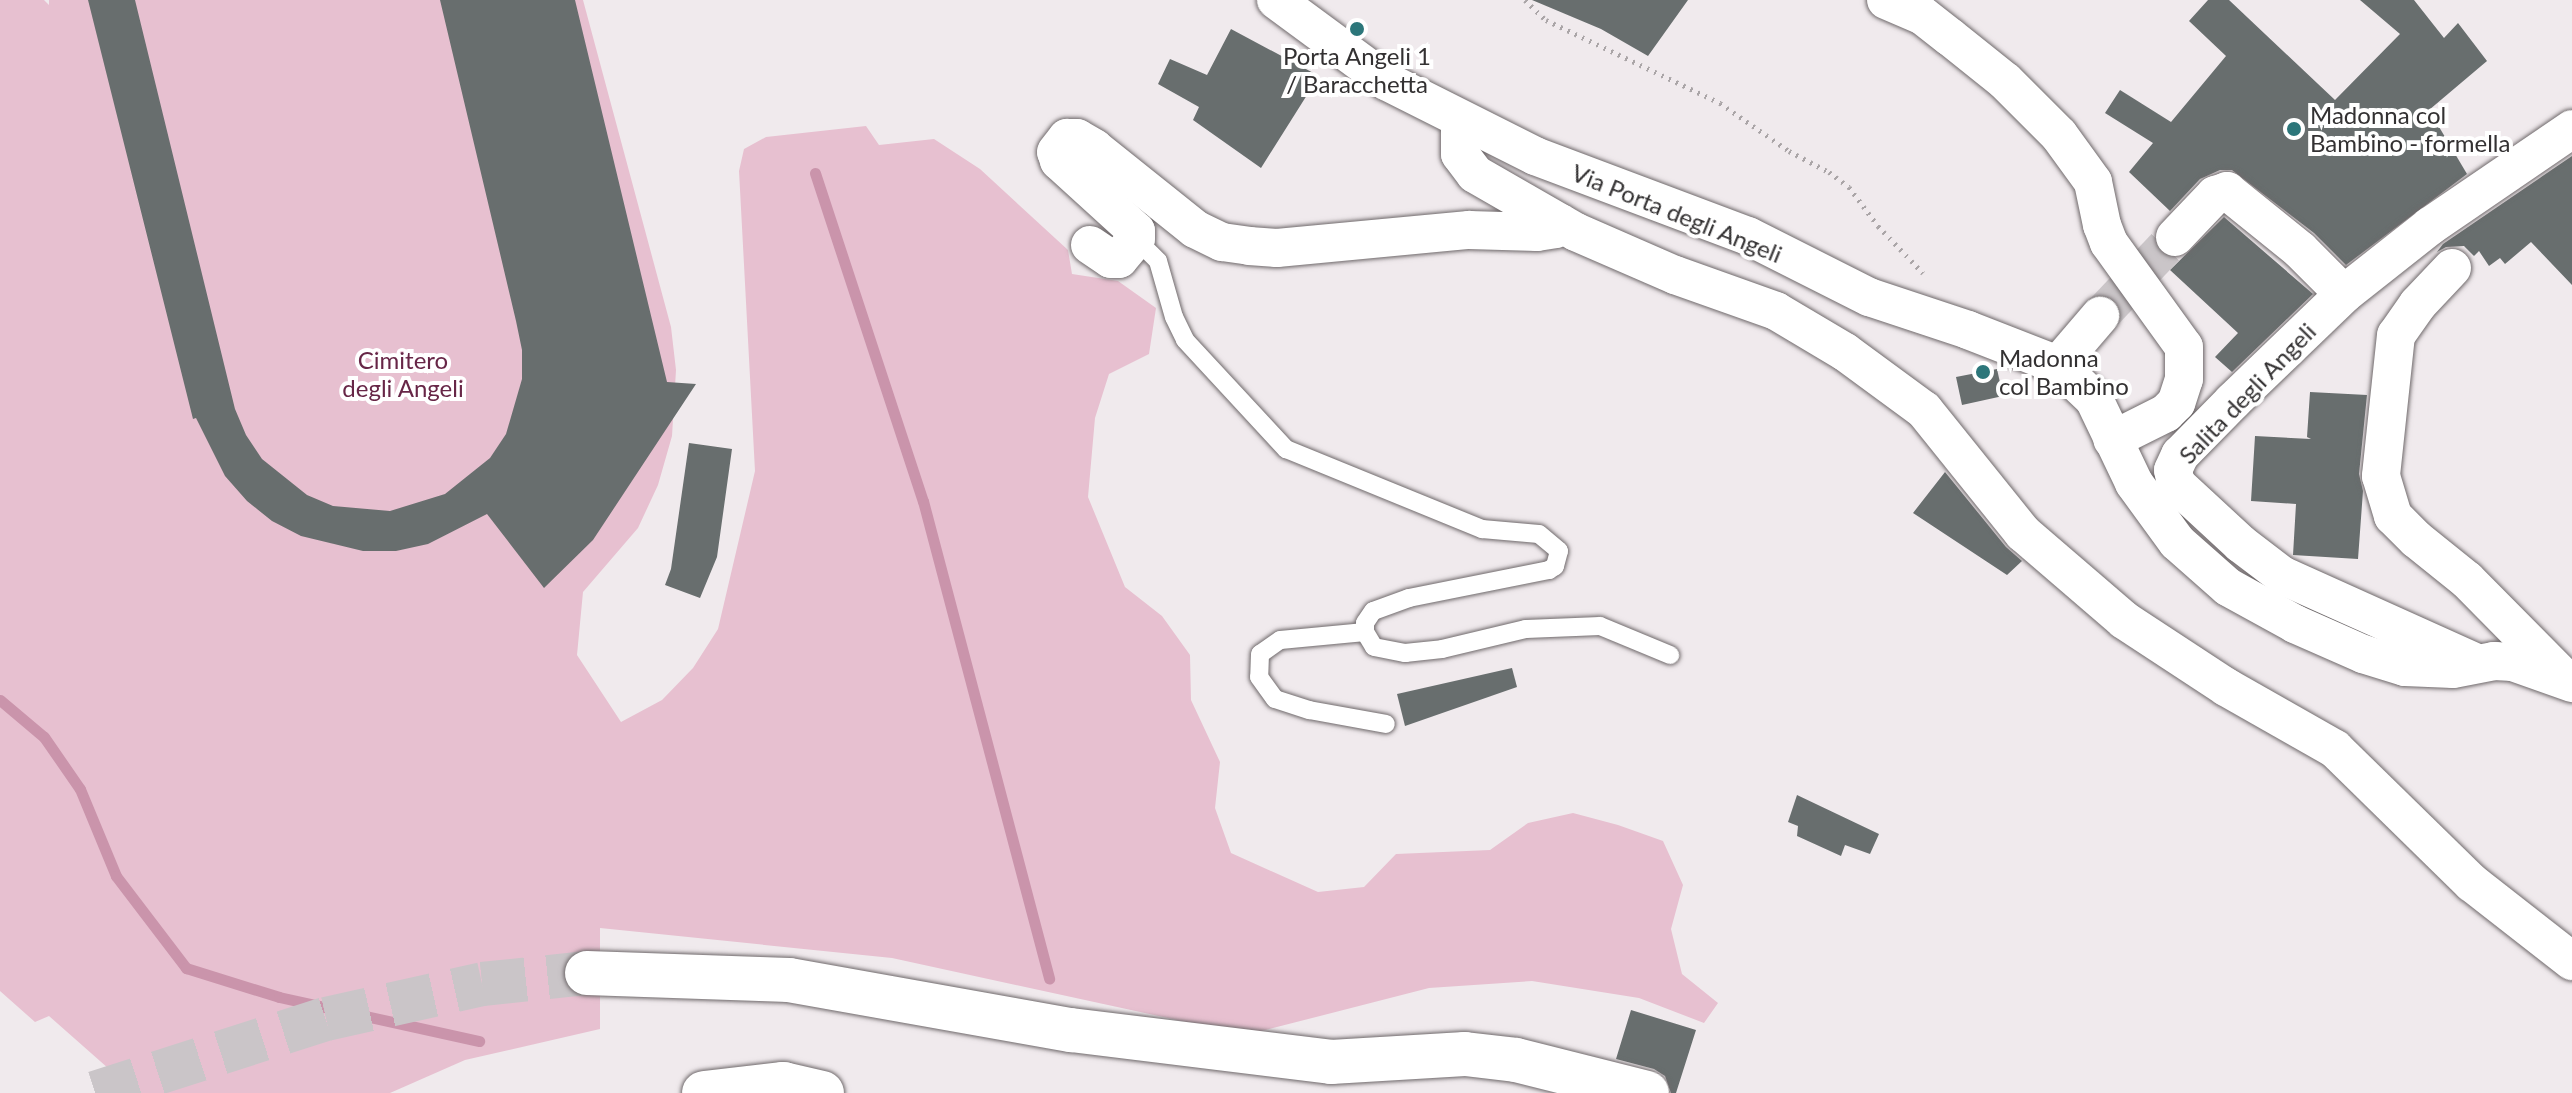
<!DOCTYPE html>
<style>
body{margin:0}
#map{position:relative;width:2572px;height:1093px;overflow:hidden;background:#f0eaed;font-family:Lato,sans-serif}
div>[style]{position:absolute}
.green>*{inset:0;background:#e7c0d0}
.stream>*{height:11px;margin:-5.5px;padding:0 5.5px;transform-origin:5.5px;border-radius:5.5px;background:#ca94ab}
.building>*{inset:0;background:#686e6e}
.street-tunnel>*{height:38px;margin-top:-19px;transform-origin:0;background:repeating-linear-gradient(90deg,#cac5c8 0 38px,transparent 0 57px)}
.highway-tunnel>*{height:44px;margin-top:-22px;transform-origin:0;background:repeating-linear-gradient(90deg,#cac5c8 0 44px,transparent 0 66px)}
.path>*{height:5px;margin-top:-2.5px;transform-origin:0;background:repeating-linear-gradient(90deg,#aaa5a7 0 2px,transparent 0 8px)}
.roads{filter:drop-shadow(0 0 2px #6f696b) drop-shadow(0 0 2px #6f696b)}
.lane>*{height:18px;margin:-9px;padding:0 9px;transform-origin:9px;border-radius:9px;background:#fff}
.street>*{height:38px;margin:-19px;padding:0 19px;transform-origin:19px;border-radius:19px;background:#fff}
.highway>*{height:44px;margin:-22px;padding:0 22px;transform-origin:22px;border-radius:22px;background:#fff}
.dots>*{width:22px;height:22px;translate:-50% -50%;box-sizing:border-box;border:4px solid #fff;border-radius:50%}
span{translate:-50% -50%;white-space:nowrap;text-align:center;line-height:1.15;-webkit-text-stroke:8px #fff;paint-order:stroke}
.poi-label{font-size:24px;color:#333132}
.left{translate:0 -50%;text-align:left}
.street-label{font-size:24px;color:#333132}
.park-label{font-size:24px;color:#672647}
</style>
<div id="map">
<div class="green">
<i style="clip-path:polygon(0 0,44px 0,49px 5px,49px 0,583px 0,671px 327px,676px 370px,672px 436px,658px 485px,638px 528px,583px 592px,577px 655px,621px 722px,662px 700px,693px 668px,718px 629px,755px 471px,739px 171px,744px 149px,766px 137px,866px 126px,879px 145px,934px 139px,980px 169px,1068px 250px,1072px 274px,1118px 281px,1156px 308px,1149px 354px,1109px 374px,1095px 418px,1088px 497px,1125px 587px,1162px 616px,1190px 655px,1191px 700px,1220px 762px,1215px 808px,1231px 853px,1318px 892px,1364px 887px,1396px 854px,1490px 850px,1528px 823px,1573px 813px,1618px 825px,1663px 841px,1683px 885px,1671px 929px,1682px 974px,1718px 1003px,1704px 1023px,1639px 998px,1532px 981px,1429px 988px,1246px 1035px,892px 958px,600px 928px,600px 1029px,465px 1060px,390px 1093px,129px 1093px,117px 1076px,49px 1016px,35px 1022px,0 991px)"></i>
</div>
<div class="stream">
<i style="left:815px;top:173px;width:345px;rotate:71.8deg"></i>
<i style="left:923px;top:501px;width:494px;rotate:75.2deg"></i>
<i style="left:0;top:700px;width:57px;rotate:40.1deg"></i>
<i style="left:44px;top:737px;width:63px;rotate:55.3deg"></i>
<i style="left:80px;top:789px;width:94px;rotate:67.5deg"></i>
<i style="left:116px;top:876px;width:116px;rotate:52.7deg"></i>
<i style="left:186px;top:968px;width:97px;rotate:17.3deg"></i>
<i style="left:279px;top:997px;width:205px;rotate:12.4deg"></i>
</div>
<div class="building">
<i style="clip-path:polygon(88px 0,135px 0,235px 409px,246px 435px,262px 459px,307px 495px,333px 506px,390px 511px,445px 494px,490px 458px,506px 434px,522px 379px,522px 350px,516px 321px,440px 0,575px 0,667px 382px,696px 384px,593px 540px,544px 588px,487px 514px,428px 544px,396px 551px,363px 551px,301px 536px,272px 521px,247px 501px,225px 476px,196px 418px,193px 419px)"></i>
<i style="clip-path:polygon(1532px 0,1688px 0,1648px 56px,1601px 29px)"></i>
<i style="clip-path:polygon(2208px 0,2229px 0,2335px 100px,2400px 34px,2360px 0,2414px 0,2444px 38px,2458px 23px,2487px 61px,2429px 110px,2467px 174px,2346px 265px,2314px 233px,2232px 170px,2220px 170px,2200px 179px,2170px 211px,2129px 172px,2153px 143px,2105px 113px,2120px 90px,2171px 122px,2226px 56px,2189px 21px)"></i>
<i style="clip-path:polygon(1231px 29px,1319px 76px,1261px 168px,1193px 120px,1199px 107px,1158px 84px,1170px 59px,1207px 75px)"></i>
<i style="clip-path:polygon(2572px 156px,2572px 285px,2531px 242px,2505px 264px,2500px 258px,2489px 266px,2479px 251px,2474px 256px,2464px 246px,2446px 247px,2437px 252px,2443px 244px)"></i>
<i style="clip-path:polygon(2224px 217px,2313px 294px,2232px 372px,2215px 357px,2238px 333px,2170px 270px)"></i>
<i style="clip-path:polygon(1997px 369px,2003px 396px,1962px 405px,1956px 377px)"></i>
<i style="clip-path:polygon(2310px 392px,2367px 395px,2359px 474px,2363px 491px,2358px 559px,2293px 555px,2296px 504px,2251px 501px,2255px 436px,2311px 439px,2307px 437px)"></i>
<i style="clip-path:polygon(689px 443px,732px 449px,717px 557px,700px 598px,665px 585px,671px 569px)"></i>
<i style="clip-path:polygon(1945px 472px,2006px 547px,2022px 561px,2007px 575px,1913px 513px)"></i>
<i style="clip-path:polygon(1512px 668px,1517px 687px,1405px 726px,1397px 694px)"></i>
<i style="clip-path:polygon(1797px 795px,1879px 834px,1870px 854px,1845px 845px,1841px 856px,1797px 836px,1798px 826px,1788px 822px)"></i>
<i style="clip-path:polygon(1631px 1010px,1696px 1030px,1676px 1093px,1671px 1093px,1665px 1076px,1654px 1069px,1616px 1059px)"></i>
</div>
<div class="street-tunnel">
<i style="left:2100px;top:316px;width:109px;rotate:-46.5deg"></i>
</div>
<div class="highway-tunnel">
<i style="left:95px;top:1093px;width:243px;rotate:-17.8deg"></i>
<i style="left:326px;top:1019px;width:160px;rotate:-12.6deg"></i>
<i style="left:482px;top:984px;width:106px;rotate:-6deg"></i>
</div>
<div class="path">
<i style="left:1525px;top:0;width:29px;rotate:44deg"></i>
<i style="left:1546px;top:20px;width:193px;rotate:25.5deg"></i>
<i style="left:1720px;top:103px;width:84px;rotate:34.8deg"></i>
<i style="left:1789px;top:151px;width:45px;rotate:27.7deg"></i>
<i style="left:1829px;top:172px;width:25px;rotate:37deg"></i>
<i style="left:1849px;top:187px;width:49px;rotate:53.4deg"></i>
<i style="left:1878px;top:226px;width:65px;rotate:46.2deg"></i>
</div>
<div class="roads">
<div class="lane">
<i style="left:1136px;top:239px;width:31px;rotate:45deg"></i>
<i style="left:1158px;top:261px;width:58px;rotate:74.1deg"></i>
<i style="left:1174px;top:317px;width:25px;rotate:64deg"></i>
<i style="left:1185px;top:340px;width:149px;rotate:47.2deg"></i>
<i style="left:1286px;top:449px;width:212px;rotate:22.2deg"></i>
<i style="left:1482px;top:529px;width:57px;rotate:5deg"></i>
<i style="left:1539px;top:534px;width:26px;rotate:40deg"></i>
<i style="left:1559px;top:551px;width:16px;rotate:105deg"></i>
<i style="left:1555px;top:566px;width:7px;rotate:146deg"></i>
<i style="left:1549px;top:570px;width:143px;rotate:168.7deg"></i>
<i style="left:1409px;top:598px;width:38px;rotate:160deg"></i>
<i style="left:1373px;top:611px;width:14px;rotate:124deg"></i>
<i style="left:1365px;top:623px;width:9px;rotate:90deg"></i>
<i style="left:1365px;top:632px;width:17px;rotate:59deg"></i>
<i style="left:1374px;top:647px;width:32px;rotate:11deg"></i>
<i style="left:1405px;top:653px;width:37px;rotate:-6deg"></i>
<i style="left:1442px;top:649px;width:86px;rotate:-13.4deg"></i>
<i style="left:1526px;top:629px;width:74px;rotate:-2.3deg"></i>
<i style="left:1600px;top:626px;width:76px;rotate:22.5deg"></i>
<i style="left:1365px;top:632px;width:85px;rotate:174.6deg"></i>
<i style="left:1280px;top:640px;width:24px;rotate:145deg"></i>
<i style="left:1260px;top:654px;width:23px;rotate:92deg"></i>
<i style="left:1259px;top:677px;width:27px;rotate:54deg"></i>
<i style="left:1275px;top:699px;width:36px;rotate:18deg"></i>
<i style="left:1309px;top:710px;width:78px;rotate:10.3deg"></i>
</div>
<div class="street">
<i style="left:1276px;top:0;width:137px;rotate:36.4deg"></i>
<i style="left:1386px;top:81px;width:167px;rotate:26.7deg"></i>
<i style="left:1535px;top:156px;width:228px;rotate:20.6deg"></i>
<i style="left:1748px;top:236px;width:136px;rotate:26.8deg"></i>
<i style="left:1869px;top:297px;width:104px;rotate:18.4deg"></i>
<i style="left:1968px;top:330px;width:97px;rotate:21.3deg"></i>
<i style="left:2058px;top:365px;width:50px;rotate:43.4deg"></i>
<i style="left:2094px;top:399px;width:93px;rotate:64.5deg"></i>
<i style="left:2134px;top:483px;width:73px;rotate:53.9deg"></i>
<i style="left:2177px;top:542px;width:68px;rotate:41.4deg"></i>
<i style="left:2228px;top:587px;width:77px;rotate:28.9deg"></i>
<i style="left:2295px;top:624px;width:74px;rotate:23.8deg"></i>
<i style="left:2363px;top:654px;width:44px;rotate:17.2deg"></i>
<i style="left:2405px;top:667px;width:48px;rotate:2.4deg"></i>
<i style="left:2453px;top:669px;width:42px;rotate:-11deg"></i>
<i style="left:2494px;top:661px;width:19px;rotate:3deg"></i>
<i style="left:2513px;top:662px;width:63px;rotate:19.6deg"></i>
<i style="left:1886px;top:0;width:40px;rotate:23.4deg"></i>
<i style="left:1923px;top:16px;width:34px;rotate:38deg"></i>
<i style="left:1950px;top:37px;width:70px;rotate:38.7deg"></i>
<i style="left:2005px;top:81px;width:76px;rotate:45deg"></i>
<i style="left:2059px;top:135px;width:58px;rotate:54.1deg"></i>
<i style="left:2093px;top:182px;width:44px;rotate:78.2deg"></i>
<i style="left:2102px;top:225px;width:19px;rotate:69deg"></i>
<i style="left:2109px;top:243px;width:128px;rotate:54.2deg"></i>
<i style="left:2184px;top:347px;width:32px;rotate:90deg"></i>
<i style="left:2184px;top:379px;width:25px;rotate:108deg"></i>
<i style="left:2176px;top:403px;width:14px;rotate:135deg"></i>
<i style="left:2166px;top:413px;width:60px;rotate:153.4deg"></i>
<i style="left:1460px;top:120px;width:34px;rotate:90deg"></i>
<i style="left:1460px;top:154px;width:25px;rotate:53deg"></i>
<i style="left:1475px;top:174px;width:116px;rotate:29.9deg"></i>
<i style="left:1576px;top:232px;width:108px;rotate:23.5deg"></i>
<i style="left:1675px;top:275px;width:107px;rotate:19.6deg"></i>
<i style="left:1776px;top:311px;width:80px;rotate:30.7deg"></i>
<i style="left:1845px;top:352px;width:98px;rotate:36.3deg"></i>
<i style="left:1924px;top:410px;width:158px;rotate:51.2deg"></i>
<i style="left:2023px;top:533px;width:133px;rotate:40.7deg"></i>
<i style="left:2124px;top:620px;width:122px;rotate:33.3deg"></i>
<i style="left:2226px;top:687px;width:125px;rotate:29.6deg"></i>
<i style="left:2335px;top:749px;width:192px;rotate:44.4deg"></i>
<i style="left:2472px;top:883px;width:127px;rotate:38deg"></i>
<i style="left:2175px;top:237px;width:58px;rotate:-46.4deg"></i>
<i style="left:2215px;top:195px;width:13px;rotate:-18deg"></i>
<i style="left:2227px;top:191px;width:94px;rotate:38.9deg"></i>
<i style="left:2300px;top:250px;width:62px;rotate:45deg"></i>
<i style="left:1090px;top:245px;width:25px;rotate:34deg"></i>
<i style="left:1111px;top:259px;width:8px"></i>
<i style="left:1119px;top:259px;width:26px;rotate:-50deg"></i>
<i style="left:1136px;top:239px;width:8px;rotate:-90deg"></i>
<i style="left:1136px;top:231px;width:104px;rotate:-137.7deg"></i>
<i style="left:1059px;top:161px;width:9px;rotate:-108deg"></i>
<i style="left:1056px;top:152px;width:18px;rotate:-52deg"></i>
<i style="left:1067px;top:138px;width:10px"></i>
<i style="left:1077px;top:138px;width:20px;rotate:30deg"></i>
<i style="left:1094px;top:148px;width:129px;rotate:38.7deg"></i>
<i style="left:1195px;top:229px;width:30px;rotate:26deg"></i>
<i style="left:1222px;top:242px;width:27px;rotate:8deg"></i>
<i style="left:1249px;top:246px;width:28px;rotate:4deg"></i>
<i style="left:1277px;top:248px;width:193px;rotate:-5.4deg"></i>
<i style="left:1469px;top:230px;width:68px;rotate:1.7deg"></i>
<i style="left:1537px;top:232px;width:18px;rotate:-9deg"></i>
<i style="left:1555px;top:229px;width:8px;rotate:-50deg"></i>
<i style="left:2452px;top:268px;width:50px;rotate:133.4deg"></i>
<i style="left:2418px;top:304px;width:38px;rotate:125deg"></i>
<i style="left:2396px;top:335px;width:142px;rotate:96.1deg"></i>
<i style="left:2381px;top:476px;width:42px;rotate:73.3deg"></i>
<i style="left:2393px;top:516px;width:33px;rotate:45deg"></i>
<i style="left:2416px;top:539px;width:65px;rotate:38.8deg"></i>
<i style="left:2467px;top:580px;width:132px;rotate:45.3deg"></i>
<i style="left:2058px;top:365px;width:65px;rotate:-49.4deg"></i>
<i style="left:2477px;top:663px;width:213px;rotate:-155.8deg"></i>
<i style="left:2283px;top:576px;width:53px;rotate:-142.7deg"></i>
<i style="left:2241px;top:544px;width:88px;rotate:-137.3deg"></i>
<i style="left:2176px;top:484px;width:14px;rotate:-102deg"></i>
<i style="left:2173px;top:470px;width:17px;rotate:-65deg"></i>
<i style="left:2180px;top:455px;width:76px;rotate:-45.5deg"></i>
<i style="left:2233px;top:401px;width:154px;rotate:-43.9deg"></i>
<i style="left:2344px;top:294px;width:110px;rotate:-38.3deg"></i>
<i style="left:2430px;top:226px;width:172px;rotate:-34.3deg"></i>
</div>
<div class="highway">
<i style="left:587px;top:973px;width:202px;rotate:2deg"></i>
<i style="left:789px;top:980px;width:286px;rotate:10.1deg"></i>
<i style="left:1071px;top:1030px;width:262px;rotate:7deg"></i>
<i style="left:1331px;top:1062px;width:134px;rotate:-3.4deg"></i>
<i style="left:1465px;top:1054px;width:51px;rotate:6.7deg"></i>
<i style="left:1516px;top:1060px;width:135px;rotate:14.1deg"></i>
<i style="left:704px;top:1093px;width:80px;rotate:-6.5deg"></i>
<i style="left:783px;top:1084px;width:40px;rotate:13deg"></i>
</div>
</div>
<div class="dots">
<i style="left:1357px;top:29px;background:#2c767a"></i>
<i style="left:2294px;top:129px;background:#2c767a"></i>
<i style="left:1983px;top:372px;background:#2c767a"></i>
</div>
<div class="poi-label">
<span style="left:1357px;top:70px">Porta Angeli 1<br>/ Baracchetta</span>
<span class="left" style="left:2310px;top:129px">Madonna col<br>Bambino - formella</span>
<span class="left" style="left:1999px;top:372px">Madonna<br>col Bambino</span>
</div>
<div class="street-label">
<span style="left:1677px;top:213px;rotate:22deg">Via Porta degli Angeli</span>
<span style="left:2247px;top:393px;rotate:-46deg">Salita degli Angeli</span>
</div>
<div class="park-label">
<span style="left:403px;top:374px">Cimitero<br>degli Angeli</span>
</div>
</div>
